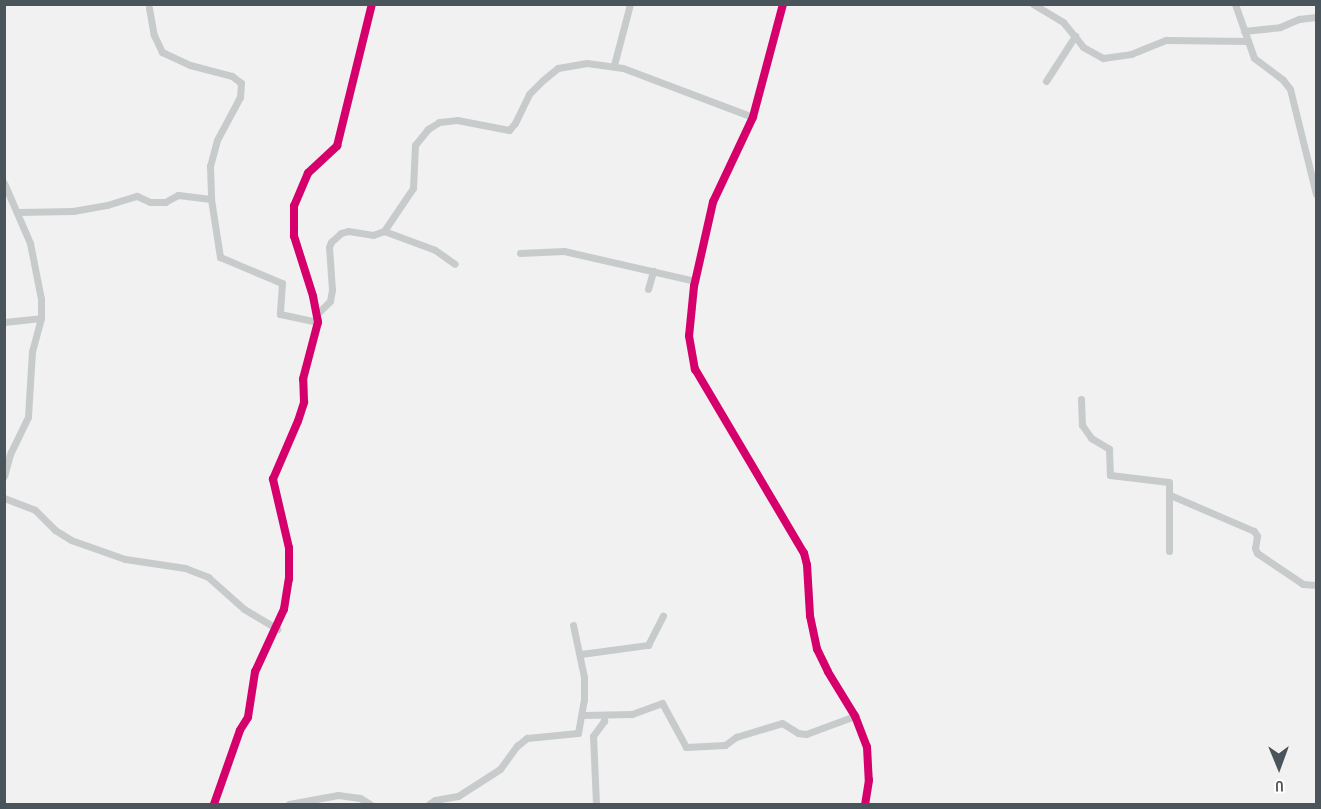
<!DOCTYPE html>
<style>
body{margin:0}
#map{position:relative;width:1321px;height:809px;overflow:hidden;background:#f1f1f1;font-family:"Sofia Sans Condensed",sans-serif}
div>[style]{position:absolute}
.street>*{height:7px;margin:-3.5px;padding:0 3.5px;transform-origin:3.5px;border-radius:3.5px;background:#c8cbcc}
.cycleway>*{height:8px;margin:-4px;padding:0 4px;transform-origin:4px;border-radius:4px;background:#d6006c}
span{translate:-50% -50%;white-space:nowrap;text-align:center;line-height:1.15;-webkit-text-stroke:4.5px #fff;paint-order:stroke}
.frame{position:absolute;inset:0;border:6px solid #49555b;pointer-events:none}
.north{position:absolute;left:1249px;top:737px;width:60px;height:60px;-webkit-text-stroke:4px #fff;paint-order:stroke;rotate:179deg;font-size:16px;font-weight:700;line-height:24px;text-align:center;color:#49555b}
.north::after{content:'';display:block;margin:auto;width:21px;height:27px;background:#49555b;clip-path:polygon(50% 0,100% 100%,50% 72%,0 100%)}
</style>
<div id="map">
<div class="street">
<i style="left:783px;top:4px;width:117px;rotate:104.9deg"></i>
<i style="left:753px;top:117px;width:94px;rotate:115.2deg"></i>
<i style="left:713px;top:202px;width:86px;rotate:102.7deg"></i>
<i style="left:694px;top:286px;width:50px;rotate:95.7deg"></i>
<i style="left:689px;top:336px;width:34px;rotate:80deg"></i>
<i style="left:695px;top:369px;width:214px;rotate:59.4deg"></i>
<i style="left:804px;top:553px;width:12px;rotate:76deg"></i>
<i style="left:807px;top:565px;width:51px;rotate:86.6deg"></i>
<i style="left:810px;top:616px;width:34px;rotate:78deg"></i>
<i style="left:817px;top:649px;width:25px;rotate:64deg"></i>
<i style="left:828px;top:672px;width:52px;rotate:58.5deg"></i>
<i style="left:855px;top:716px;width:33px;rotate:69deg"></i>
<i style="left:867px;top:747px;width:33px;rotate:87deg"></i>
<i style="left:869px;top:780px;width:24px;rotate:99deg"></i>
<i style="left:1033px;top:4px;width:35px;rotate:31deg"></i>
<i style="left:1063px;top:22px;width:32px;rotate:51deg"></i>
<i style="left:1083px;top:47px;width:23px;rotate:29deg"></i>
<i style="left:1103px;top:58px;width:28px;rotate:-8deg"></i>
<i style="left:1131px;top:54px;width:38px;rotate:-22deg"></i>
<i style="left:1166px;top:40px;width:82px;rotate:0.7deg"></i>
<i style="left:1235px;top:4px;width:57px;rotate:70.6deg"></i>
<i style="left:1254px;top:58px;width:36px;rotate:37deg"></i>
<i style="left:1283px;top:80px;width:11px;rotate:52deg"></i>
<i style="left:1290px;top:89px;width:108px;rotate:76.1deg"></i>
<i style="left:149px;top:8px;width:27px;rotate:80deg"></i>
<i style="left:154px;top:35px;width:19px;rotate:65deg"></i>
<i style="left:162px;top:52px;width:31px;rotate:25deg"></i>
<i style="left:190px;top:65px;width:43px;rotate:14.7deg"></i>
<i style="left:232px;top:76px;width:11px;rotate:38deg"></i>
<i style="left:241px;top:83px;width:14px;rotate:94deg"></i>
<i style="left:240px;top:97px;width:49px;rotate:118.1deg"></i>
<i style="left:217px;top:140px;width:27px;rotate:105deg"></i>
<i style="left:210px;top:166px;width:33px;rotate:88deg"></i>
<i style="left:211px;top:199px;width:59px;rotate:81.2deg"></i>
<i style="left:220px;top:257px;width:67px;rotate:22.8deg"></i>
<i style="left:282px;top:283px;width:31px;rotate:94deg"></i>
<i style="left:280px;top:314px;width:39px;rotate:12deg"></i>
<i style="left:1244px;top:31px;width:36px;rotate:-6deg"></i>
<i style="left:1280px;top:27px;width:21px;rotate:-23deg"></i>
<i style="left:1299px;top:19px;width:17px;rotate:-7deg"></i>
<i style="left:614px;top:65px;width:63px;rotate:-75.3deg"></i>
<i style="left:1046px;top:81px;width:54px;rotate:-57.2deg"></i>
<i style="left:4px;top:183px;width:65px;rotate:66.6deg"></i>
<i style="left:30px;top:243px;width:57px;rotate:78.9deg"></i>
<i style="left:41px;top:299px;width:19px;rotate:90deg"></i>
<i style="left:41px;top:318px;width:34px;rotate:105deg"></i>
<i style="left:32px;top:351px;width:66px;rotate:93.5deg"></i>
<i style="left:28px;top:417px;width:41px;rotate:115.9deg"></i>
<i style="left:10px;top:454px;width:23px;rotate:105deg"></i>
<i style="left:18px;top:212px;width:55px;rotate:-1deg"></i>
<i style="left:73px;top:211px;width:35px;rotate:-10deg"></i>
<i style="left:107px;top:205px;width:31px;rotate:-17deg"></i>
<i style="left:137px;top:196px;width:14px;rotate:25deg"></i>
<i style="left:150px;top:202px;width:15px"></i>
<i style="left:165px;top:202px;width:15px;rotate:-28deg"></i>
<i style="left:178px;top:195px;width:33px;rotate:7deg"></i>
<i style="left:384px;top:231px;width:54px;rotate:20.4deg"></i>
<i style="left:435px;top:250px;width:24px;rotate:35deg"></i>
<i style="left:520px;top:253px;width:44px;rotate:-2.6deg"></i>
<i style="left:564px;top:251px;width:134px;rotate:12.9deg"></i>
<i style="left:648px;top:289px;width:19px;rotate:-74deg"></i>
<i style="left:318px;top:313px;width:17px;rotate:-45deg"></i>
<i style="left:330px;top:301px;width:11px;rotate:-80deg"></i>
<i style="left:332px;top:290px;width:43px;rotate:-94deg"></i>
<i style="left:329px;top:247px;width:5px;rotate:-68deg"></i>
<i style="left:331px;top:242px;width:13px;rotate:-42deg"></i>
<i style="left:341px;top:233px;width:7px;rotate:-16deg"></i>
<i style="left:348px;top:231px;width:25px;rotate:9deg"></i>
<i style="left:373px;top:235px;width:12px;rotate:-20deg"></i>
<i style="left:384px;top:231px;width:52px;rotate:-56deg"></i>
<i style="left:413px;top:188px;width:43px;rotate:-87.3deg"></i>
<i style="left:415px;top:145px;width:21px;rotate:-51deg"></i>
<i style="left:428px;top:129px;width:13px;rotate:-32deg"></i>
<i style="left:439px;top:122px;width:18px;rotate:-6deg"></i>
<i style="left:457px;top:120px;width:53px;rotate:10.9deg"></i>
<i style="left:509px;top:130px;width:9px;rotate:-49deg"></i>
<i style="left:515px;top:123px;width:32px;rotate:-64deg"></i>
<i style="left:529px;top:94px;width:20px;rotate:-45deg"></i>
<i style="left:543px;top:80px;width:19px;rotate:-39deg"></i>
<i style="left:558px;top:68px;width:29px;rotate:-10deg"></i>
<i style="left:587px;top:63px;width:36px;rotate:8deg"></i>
<i style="left:623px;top:68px;width:139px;rotate:20.7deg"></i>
<i style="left:4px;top:322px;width:37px;rotate:-6deg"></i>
<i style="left:1081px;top:399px;width:26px;rotate:88deg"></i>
<i style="left:1082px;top:425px;width:16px;rotate:55deg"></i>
<i style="left:1091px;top:438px;width:21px;rotate:31deg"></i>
<i style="left:1109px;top:449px;width:26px;rotate:88deg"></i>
<i style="left:1110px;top:475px;width:59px;rotate:6.8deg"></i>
<i style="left:1169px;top:482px;width:69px;rotate:90deg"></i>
<i style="left:1170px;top:495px;width:91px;rotate:23.2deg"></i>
<i style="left:1254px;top:531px;width:6px;rotate:59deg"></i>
<i style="left:1257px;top:536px;width:12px;rotate:99deg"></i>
<i style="left:1255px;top:548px;width:5px;rotate:68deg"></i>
<i style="left:1257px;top:553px;width:55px;rotate:34deg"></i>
<i style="left:1303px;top:584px;width:13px;rotate:4deg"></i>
<i style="left:4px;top:498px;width:33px;rotate:21deg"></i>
<i style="left:35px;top:510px;width:28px;rotate:45deg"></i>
<i style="left:55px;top:530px;width:19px;rotate:32deg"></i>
<i style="left:71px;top:540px;width:57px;rotate:19.4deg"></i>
<i style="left:125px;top:559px;width:61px;rotate:8.5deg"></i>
<i style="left:185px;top:568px;width:25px;rotate:21deg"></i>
<i style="left:208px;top:577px;width:48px;rotate:41.6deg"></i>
<i style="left:244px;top:609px;width:39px;rotate:31deg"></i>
<i style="left:581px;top:654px;width:68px;rotate:-7.7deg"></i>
<i style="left:648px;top:645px;width:33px;rotate:-63deg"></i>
<i style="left:582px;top:715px;width:50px;rotate:-1.1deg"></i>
<i style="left:632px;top:714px;width:32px;rotate:-20deg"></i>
<i style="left:662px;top:703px;width:50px;rotate:61.4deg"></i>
<i style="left:686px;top:747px;width:39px;rotate:-3deg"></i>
<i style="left:725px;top:745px;width:14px;rotate:-36deg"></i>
<i style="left:736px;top:737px;width:48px;rotate:-16.9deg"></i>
<i style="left:782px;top:723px;width:19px;rotate:32deg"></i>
<i style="left:798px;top:733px;width:8px;rotate:7deg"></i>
<i style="left:806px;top:734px;width:52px;rotate:-20.2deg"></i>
<i style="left:214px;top:804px;width:78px;rotate:-70.6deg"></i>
<i style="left:240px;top:730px;width:15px;rotate:-58deg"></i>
<i style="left:248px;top:717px;width:46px;rotate:-81.2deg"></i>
<i style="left:255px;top:672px;width:69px;rotate:-65.3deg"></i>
<i style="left:284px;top:609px;width:30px;rotate:-81deg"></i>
<i style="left:289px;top:579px;width:31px;rotate:-90deg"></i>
<i style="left:289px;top:548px;width:71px;rotate:-103.1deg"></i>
<i style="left:273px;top:479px;width:63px;rotate:-66.7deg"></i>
<i style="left:298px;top:421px;width:20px;rotate:-72deg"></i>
<i style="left:304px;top:402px;width:23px;rotate:-92deg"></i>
<i style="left:303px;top:379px;width:59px;rotate:-75.3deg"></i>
<i style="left:318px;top:322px;width:26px;rotate:-101deg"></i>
<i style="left:313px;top:296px;width:63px;rotate:-107.6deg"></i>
<i style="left:294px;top:236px;width:30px;rotate:-90deg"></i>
<i style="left:294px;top:206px;width:36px;rotate:-67deg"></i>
<i style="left:308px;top:173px;width:40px;rotate:-43deg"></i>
<i style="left:337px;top:146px;width:146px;rotate:-76.2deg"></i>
<i style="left:289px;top:804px;width:50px;rotate:-10.4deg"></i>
<i style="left:338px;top:795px;width:22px;rotate:8deg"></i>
<i style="left:360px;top:798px;width:12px;rotate:31deg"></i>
<i style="left:429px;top:804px;width:7px;rotate:-34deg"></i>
<i style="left:435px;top:800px;width:23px;rotate:-10deg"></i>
<i style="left:458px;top:796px;width:50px;rotate:-32.7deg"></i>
<i style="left:500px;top:769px;width:29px;rotate:-54deg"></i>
<i style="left:517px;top:746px;width:13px;rotate:-39deg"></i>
<i style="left:527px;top:738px;width:51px;rotate:-5.6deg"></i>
<i style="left:578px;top:733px;width:34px;rotate:-80deg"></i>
<i style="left:584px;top:700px;width:23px;rotate:-90deg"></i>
<i style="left:584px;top:677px;width:53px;rotate:-101.9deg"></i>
<i style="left:596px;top:804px;width:68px;rotate:-92.5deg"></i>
<i style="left:593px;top:736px;width:19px;rotate:-54deg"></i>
<i style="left:604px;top:721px;width:6px;rotate:-90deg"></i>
</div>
<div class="cycleway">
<i style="left:783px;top:4px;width:117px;rotate:104.9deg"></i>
<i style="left:753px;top:117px;width:94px;rotate:115.2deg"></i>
<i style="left:713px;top:202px;width:86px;rotate:102.7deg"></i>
<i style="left:694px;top:286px;width:50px;rotate:95.7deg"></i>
<i style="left:689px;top:336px;width:34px;rotate:80deg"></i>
<i style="left:695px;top:369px;width:214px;rotate:59.4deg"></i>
<i style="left:804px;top:553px;width:12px;rotate:76deg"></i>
<i style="left:807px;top:565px;width:51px;rotate:86.6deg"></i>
<i style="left:810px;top:616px;width:34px;rotate:78deg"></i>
<i style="left:817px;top:649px;width:25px;rotate:64deg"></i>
<i style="left:828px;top:672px;width:52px;rotate:58.5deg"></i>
<i style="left:855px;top:716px;width:33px;rotate:69deg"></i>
<i style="left:867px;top:747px;width:33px;rotate:87deg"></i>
<i style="left:869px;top:780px;width:24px;rotate:99deg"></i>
<i style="left:214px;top:804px;width:78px;rotate:-70.6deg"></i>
<i style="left:240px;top:730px;width:15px;rotate:-58deg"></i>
<i style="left:248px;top:717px;width:46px;rotate:-81.2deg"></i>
<i style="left:255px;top:672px;width:69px;rotate:-65.3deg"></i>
<i style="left:284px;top:609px;width:30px;rotate:-81deg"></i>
<i style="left:289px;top:579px;width:31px;rotate:-90deg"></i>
<i style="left:289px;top:548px;width:71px;rotate:-103.1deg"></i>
<i style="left:273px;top:479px;width:63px;rotate:-66.7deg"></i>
<i style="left:298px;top:421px;width:20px;rotate:-72deg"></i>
<i style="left:304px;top:402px;width:23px;rotate:-92deg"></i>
<i style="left:303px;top:379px;width:59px;rotate:-75.3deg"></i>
<i style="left:318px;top:322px;width:26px;rotate:-101deg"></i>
<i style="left:313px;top:296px;width:63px;rotate:-107.6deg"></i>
<i style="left:294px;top:236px;width:30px;rotate:-90deg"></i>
<i style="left:294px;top:206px;width:36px;rotate:-67deg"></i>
<i style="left:308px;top:173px;width:40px;rotate:-43deg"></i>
<i style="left:337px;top:146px;width:146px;rotate:-76.2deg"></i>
</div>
<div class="frame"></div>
<div class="north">U</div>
</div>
